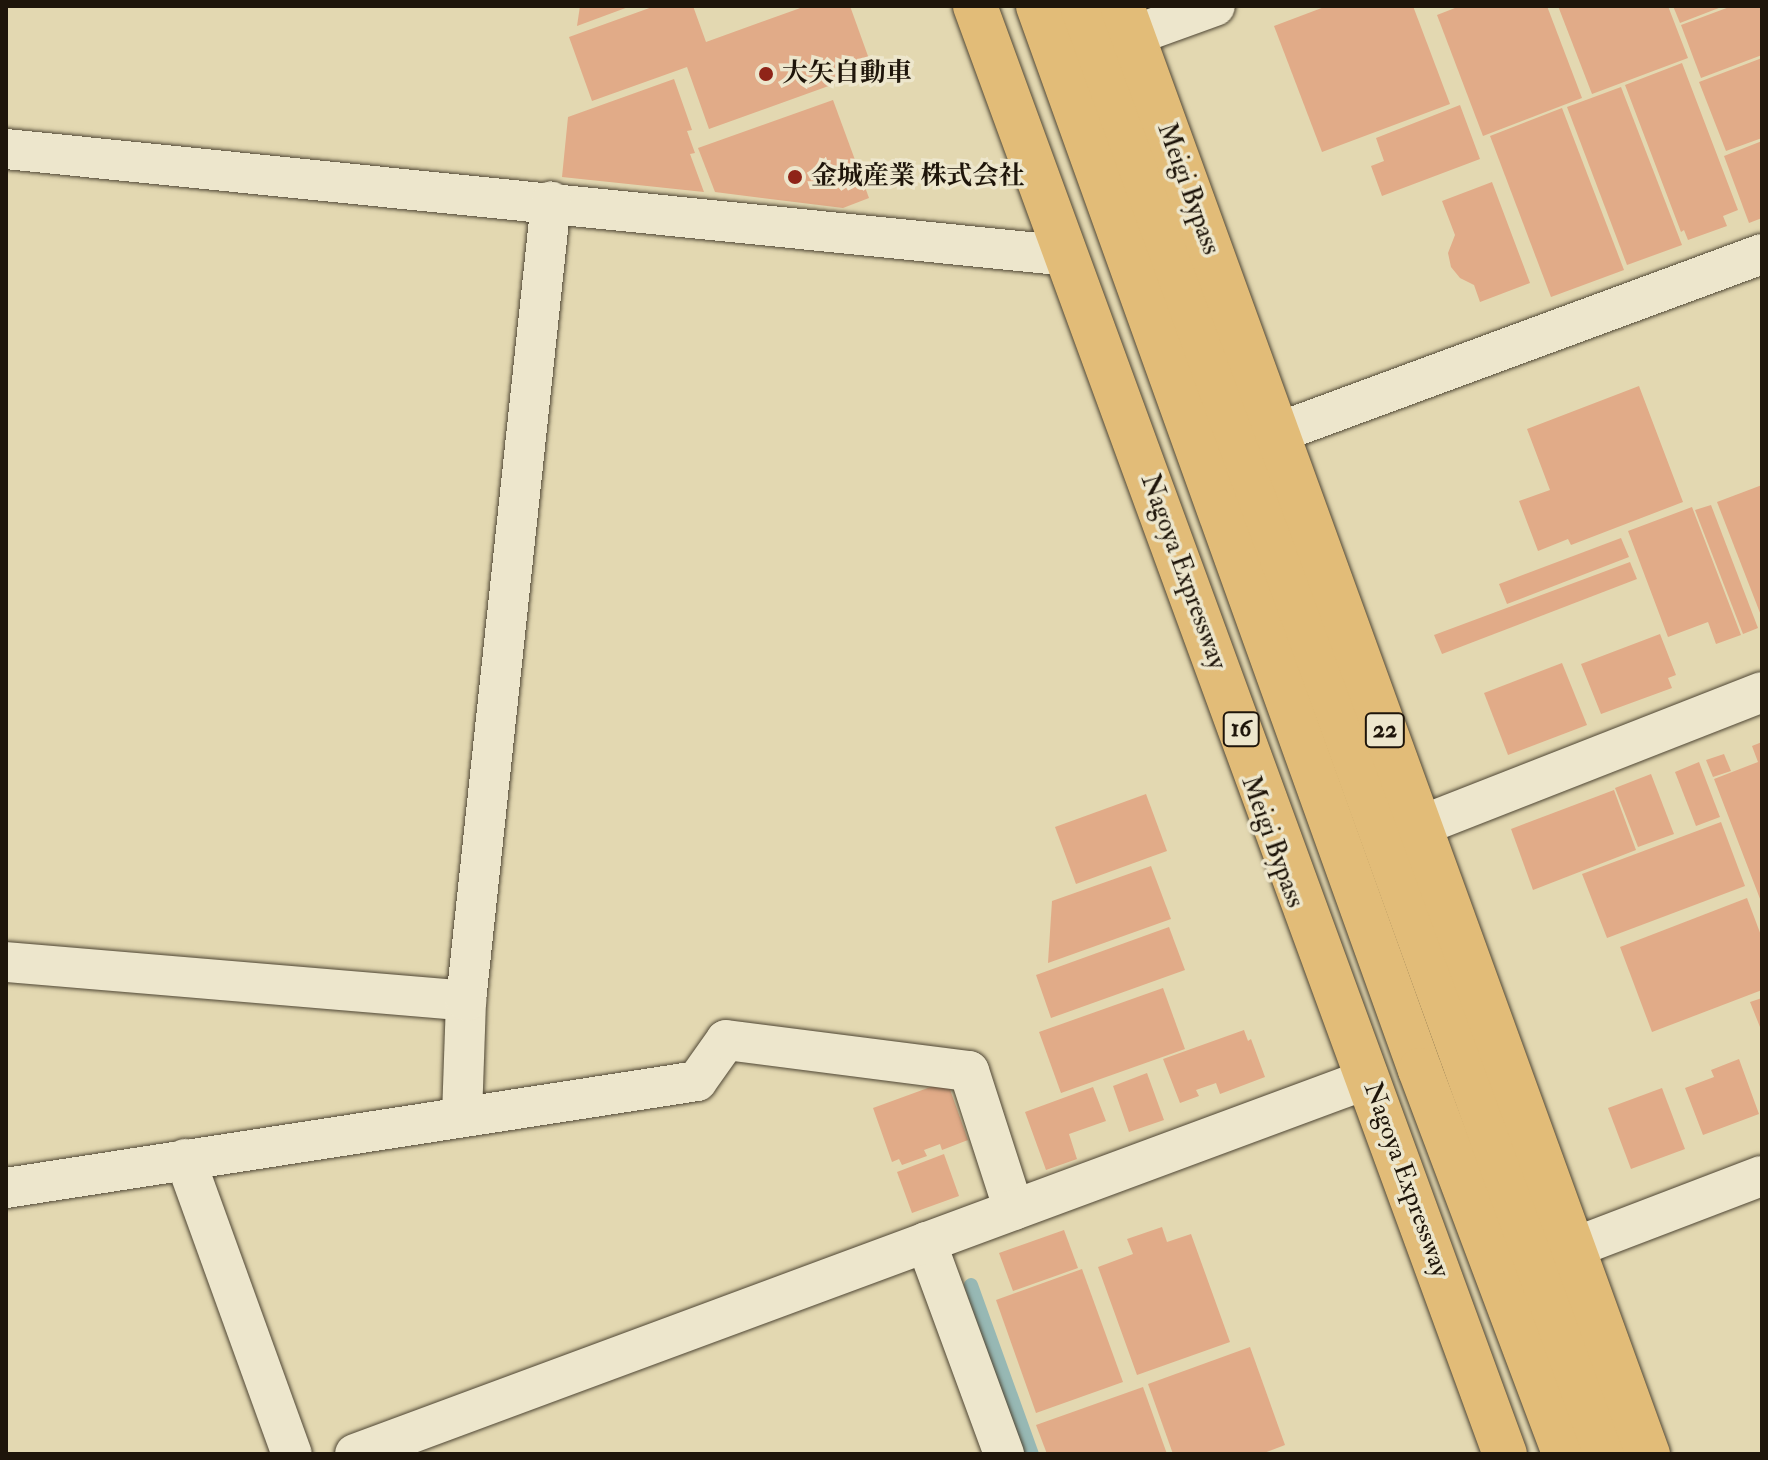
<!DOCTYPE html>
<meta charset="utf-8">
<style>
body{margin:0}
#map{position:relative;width:1768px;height:1460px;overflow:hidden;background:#e3d8b1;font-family:"IM FELL Double Pica","Noto Serif JP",serif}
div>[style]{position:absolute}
.stream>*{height:14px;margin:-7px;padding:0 7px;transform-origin:7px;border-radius:7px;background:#97b8b4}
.building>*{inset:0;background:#e1ab88}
.roads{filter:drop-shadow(0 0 2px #4f4634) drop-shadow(0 0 2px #4f4634)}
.street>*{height:40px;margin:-20px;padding:0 20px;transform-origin:20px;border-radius:20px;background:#ede6cc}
.highway>*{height:44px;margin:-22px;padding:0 22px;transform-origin:22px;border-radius:22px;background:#e2bc78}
.dots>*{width:22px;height:22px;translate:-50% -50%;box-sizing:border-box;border:4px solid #ede6cc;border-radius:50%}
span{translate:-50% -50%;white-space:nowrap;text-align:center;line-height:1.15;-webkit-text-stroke:7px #ede6cc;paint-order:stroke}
.shield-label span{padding:2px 6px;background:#ede6cc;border:2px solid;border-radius:6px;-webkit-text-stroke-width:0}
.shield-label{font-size:24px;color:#1e150a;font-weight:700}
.poi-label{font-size:26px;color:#1e150a;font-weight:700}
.left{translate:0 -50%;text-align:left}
.street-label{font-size:26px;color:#1e150a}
.frame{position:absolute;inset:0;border:8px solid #1e150a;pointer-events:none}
</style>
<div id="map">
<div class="stream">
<i style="left:971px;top:1285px;width:180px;rotate:70.2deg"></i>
</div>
<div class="building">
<i style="clip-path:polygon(580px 6px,631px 6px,577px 26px)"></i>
<i style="clip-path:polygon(655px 6px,693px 6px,706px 42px,806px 6px,850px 6px,873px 70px,709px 129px,687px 67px,592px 101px,569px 37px)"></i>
<i style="clip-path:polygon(1327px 6px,1413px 6px,1450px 104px,1322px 152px,1274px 26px)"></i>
<i style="clip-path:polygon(1460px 6px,1547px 6px,1582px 98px,1483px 136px,1437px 15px)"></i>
<i style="clip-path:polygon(1558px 6px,1668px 6px,1688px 58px,1592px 94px)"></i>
<i style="clip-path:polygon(1673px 6px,1724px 6px,1680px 23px)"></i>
<i style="clip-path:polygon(1732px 6px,1762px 6px,1762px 55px,1701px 78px,1681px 25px)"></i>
<i style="clip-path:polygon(1762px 58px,1762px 138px,1726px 151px,1699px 82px)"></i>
<i style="clip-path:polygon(1682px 63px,1738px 210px,1723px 216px,1727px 226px,1688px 240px,1684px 230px,1681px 232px,1625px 85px)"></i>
<i style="clip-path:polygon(674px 79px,692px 130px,687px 131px,695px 153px,690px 154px,704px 192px,562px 177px,568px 117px)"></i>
<i style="clip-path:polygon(1621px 87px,1682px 245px,1627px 265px,1567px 107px)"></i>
<i style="clip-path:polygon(833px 100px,869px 198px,843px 208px,715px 192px,698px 148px)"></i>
<i style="clip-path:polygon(1460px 105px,1480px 159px,1382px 196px,1371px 166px,1384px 161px,1376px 138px)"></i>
<i style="clip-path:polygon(1562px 108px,1624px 270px,1551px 297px,1490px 136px)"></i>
<i style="clip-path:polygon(1762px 141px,1762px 218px,1749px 223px,1724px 156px)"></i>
<i style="clip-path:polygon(1492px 182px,1530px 283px,1480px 302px,1474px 285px,1460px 278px,1451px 267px,1448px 253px,1455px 235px,1442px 201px)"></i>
<i style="clip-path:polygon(1639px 386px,1683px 502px,1571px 545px,1568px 539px,1538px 551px,1519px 501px,1550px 490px,1527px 429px)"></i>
<i style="clip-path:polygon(1762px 485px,1762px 618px,1717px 502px)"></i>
<i style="clip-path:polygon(1711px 505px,1758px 628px,1743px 634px,1695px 510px)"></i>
<i style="clip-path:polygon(1692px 507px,1741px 635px,1716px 644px,1708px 622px,1668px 637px,1628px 531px)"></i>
<i style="clip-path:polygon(1621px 538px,1629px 557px,1507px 604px,1499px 584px)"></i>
<i style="clip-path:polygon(1630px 562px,1637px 579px,1442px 654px,1434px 635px)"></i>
<i style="clip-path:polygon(1660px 634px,1676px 675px,1668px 678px,1672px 688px,1601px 714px,1581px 664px)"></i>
<i style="clip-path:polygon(1562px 663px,1587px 725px,1508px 755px,1484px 693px)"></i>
<i style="clip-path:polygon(1762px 742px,1762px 904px,1714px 779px,1758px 762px,1752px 746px)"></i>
<i style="clip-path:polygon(1724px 754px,1731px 771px,1713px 777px,1706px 760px)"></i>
<i style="clip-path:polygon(1699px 762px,1720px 817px,1696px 826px,1675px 772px)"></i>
<i style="clip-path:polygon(1651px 774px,1674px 834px,1638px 847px,1615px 788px)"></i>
<i style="clip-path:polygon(1614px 790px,1636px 850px,1533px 890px,1511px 829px)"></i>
<i style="clip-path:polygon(1146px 794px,1167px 851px,1076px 884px,1055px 827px)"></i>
<i style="clip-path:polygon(1721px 822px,1745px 886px,1607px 938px,1582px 874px)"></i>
<i style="clip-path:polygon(1151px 866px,1171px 919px,1048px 963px,1052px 901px)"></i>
<i style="clip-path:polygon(1747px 898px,1762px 938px,1762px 990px,1652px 1032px,1620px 947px)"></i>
<i style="clip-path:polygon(1169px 927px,1185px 970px,1051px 1018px,1036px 975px)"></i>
<i style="clip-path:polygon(1163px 988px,1185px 1049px,1061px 1093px,1039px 1032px)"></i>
<i style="clip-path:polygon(1762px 998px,1762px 1032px,1750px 1002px)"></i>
<i style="clip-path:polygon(1244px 1030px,1248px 1041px,1251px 1039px,1265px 1077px,1220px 1094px,1216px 1083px,1196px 1090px,1199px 1096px,1180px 1103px,1163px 1059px)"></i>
<i style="clip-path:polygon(1739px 1059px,1759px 1114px,1703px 1135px,1685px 1088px,1714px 1077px,1711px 1070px)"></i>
<i style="clip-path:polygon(1147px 1073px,1164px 1120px,1129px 1132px,1113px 1086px)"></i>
<i style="clip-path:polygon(947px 1081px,968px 1140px,942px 1150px,940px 1144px,924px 1150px,927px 1156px,902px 1165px,899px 1159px,892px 1162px,873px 1108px)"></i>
<i style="clip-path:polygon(1093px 1087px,1106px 1121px,1069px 1134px,1077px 1159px,1046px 1170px,1025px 1112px)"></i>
<i style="clip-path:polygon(1662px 1088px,1685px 1149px,1631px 1169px,1608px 1108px)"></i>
<i style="clip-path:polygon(944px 1154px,959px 1196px,912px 1213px,897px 1172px)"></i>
<i style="clip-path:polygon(1162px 1227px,1167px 1242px,1191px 1234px,1230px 1342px,1137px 1375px,1098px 1267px,1133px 1254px,1127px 1239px)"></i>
<i style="clip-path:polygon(1064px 1230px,1078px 1268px,1013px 1291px,999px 1253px)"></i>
<i style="clip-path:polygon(1082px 1269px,1123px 1382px,1036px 1413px,996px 1300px)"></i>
<i style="clip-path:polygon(1250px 1347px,1285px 1445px,1261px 1454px,1173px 1454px,1148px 1384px)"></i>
<i style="clip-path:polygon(1143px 1387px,1167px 1454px,1047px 1454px,1036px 1425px)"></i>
</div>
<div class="roads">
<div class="street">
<i style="left:1132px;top:36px;width:88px;rotate:-19.9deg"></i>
<i style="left:6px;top:149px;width:1057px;rotate:5.75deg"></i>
<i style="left:1277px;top:433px;width:517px;rotate:-20.26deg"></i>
<i style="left:1420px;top:826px;width:367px;rotate:-21.4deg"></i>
<i style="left:6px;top:962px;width:462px;rotate:4.8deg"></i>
<i style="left:462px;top:1116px;width:115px;rotate:-88deg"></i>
<i style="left:466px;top:1001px;width:804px;rotate:-83.93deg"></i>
<i style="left:185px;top:1159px;width:314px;rotate:70.1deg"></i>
<i style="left:6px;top:1188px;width:699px;rotate:-8.8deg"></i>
<i style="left:697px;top:1081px;width:50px;rotate:-54.7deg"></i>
<i style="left:726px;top:1040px;width:245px;rotate:7.3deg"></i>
<i style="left:969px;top:1071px;width:146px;rotate:72.1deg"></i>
<i style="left:926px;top:1242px;width:226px;rotate:69.8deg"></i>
<i style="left:1573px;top:1248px;width:202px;rotate:-20.9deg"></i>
<i style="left:355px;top:1454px;width:1071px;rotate:-20.33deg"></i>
</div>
<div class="highway">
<i style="left:975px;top:6px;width:1542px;rotate:69.9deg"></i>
<i style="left:1038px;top:6px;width:1130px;rotate:70.25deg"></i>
<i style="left:1420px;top:1070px;width:410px;rotate:69.4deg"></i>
<i style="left:1082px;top:6px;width:1540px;rotate:70.11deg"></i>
<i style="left:1122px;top:6px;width:1541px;rotate:70.04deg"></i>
</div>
</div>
<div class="dots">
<i style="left:766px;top:74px;background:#8f2418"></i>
<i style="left:795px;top:177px;background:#8f2418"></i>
</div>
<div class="shield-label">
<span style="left:1241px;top:729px">16</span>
<span style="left:1385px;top:730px">22</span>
</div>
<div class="poi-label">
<span class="left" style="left:782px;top:74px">大矢自動車</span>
<span class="left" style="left:811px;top:177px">金城産業 株式会社</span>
</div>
<div class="street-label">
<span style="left:1188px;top:189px;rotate:70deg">Meigi Bypass</span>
<span style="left:1183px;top:572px;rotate:70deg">Nagoya Expressway</span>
<span style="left:1272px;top:842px;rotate:70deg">Meigi Bypass</span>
<span style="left:1406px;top:1180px;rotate:70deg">Nagoya Expressway</span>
</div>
<div class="frame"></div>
</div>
